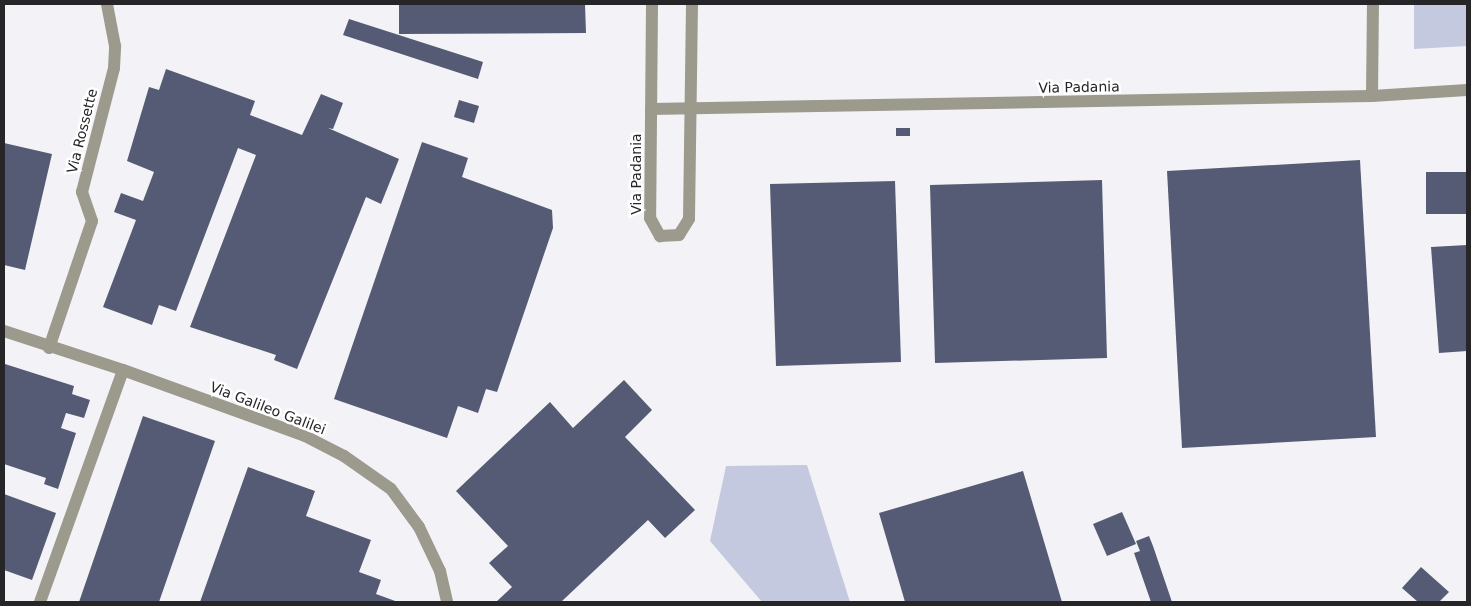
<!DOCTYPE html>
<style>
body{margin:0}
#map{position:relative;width:1471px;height:606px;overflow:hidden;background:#f3f3f7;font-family:"DejaVu Sans",sans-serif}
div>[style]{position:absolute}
.green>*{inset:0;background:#c4c9e0}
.building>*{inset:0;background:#565b75}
.minor>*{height:12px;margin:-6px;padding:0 6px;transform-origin:6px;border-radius:6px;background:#9c9a8d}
span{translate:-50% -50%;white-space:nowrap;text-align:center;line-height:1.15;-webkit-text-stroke:5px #fff;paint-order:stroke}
.street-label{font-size:14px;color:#262628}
.frame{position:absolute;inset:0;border:5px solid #262628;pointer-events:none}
</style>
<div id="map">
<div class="green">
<i style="clip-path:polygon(1414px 4px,1467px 4px,1467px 46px,1414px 49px)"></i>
<i style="clip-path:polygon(807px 465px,850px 602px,762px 602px,710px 541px,726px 466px)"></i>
</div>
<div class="building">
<i style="clip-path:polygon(399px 4px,585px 4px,586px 33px,399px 34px)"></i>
<i style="clip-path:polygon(349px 19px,483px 62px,478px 79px,343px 35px)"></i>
<i style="clip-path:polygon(166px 69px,255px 101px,250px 115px,302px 135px,321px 94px,343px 103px,333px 129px,328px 128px,399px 159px,381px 204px,366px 197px,297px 369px,274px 360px,276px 355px,190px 327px,256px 155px,238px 148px,176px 311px,159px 305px,152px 325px,103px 307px,136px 220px,114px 212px,121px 193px,143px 201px,154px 172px,127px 161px,149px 87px,159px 90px)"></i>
<i style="clip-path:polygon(459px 100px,479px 106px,474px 123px,454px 117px)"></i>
<i style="clip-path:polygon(896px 128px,910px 128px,910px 136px,896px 136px)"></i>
<i style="clip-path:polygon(422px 142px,468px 158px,462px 177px,552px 210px,553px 228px,497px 392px,486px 389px,478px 413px,458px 406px,447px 438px,334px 399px)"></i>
<i style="clip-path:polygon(4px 143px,52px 154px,25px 270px,4px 265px)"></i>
<i style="clip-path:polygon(1360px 160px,1376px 437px,1182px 448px,1167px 171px)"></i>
<i style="clip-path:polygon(1426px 172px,1467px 172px,1467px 214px,1426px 214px)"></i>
<i style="clip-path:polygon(1102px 180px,1107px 358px,935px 363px,930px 185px)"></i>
<i style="clip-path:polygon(895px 181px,901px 362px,776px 366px,770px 184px)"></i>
<i style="clip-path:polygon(1467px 245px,1467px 351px,1439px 353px,1431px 247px)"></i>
<i style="clip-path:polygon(5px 364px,74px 386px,72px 394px,90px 400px,84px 418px,66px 413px,61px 428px,76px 433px,58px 489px,44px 484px,46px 478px,4px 464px)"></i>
<i style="clip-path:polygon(624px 380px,652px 410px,625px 437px,695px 510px,665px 538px,648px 520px,561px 602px,496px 602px,512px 587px,489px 563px,508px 546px,456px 491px,550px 402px,573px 428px)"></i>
<i style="clip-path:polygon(143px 416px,215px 441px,159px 602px,79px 602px)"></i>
<i style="clip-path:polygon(248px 467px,315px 491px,306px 516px,371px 540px,359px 572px,381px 580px,376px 594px,398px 602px,200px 602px)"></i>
<i style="clip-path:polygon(1023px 471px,1062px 602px,905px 602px,879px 513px)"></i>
<i style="clip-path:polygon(4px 494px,56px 513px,32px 580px,4px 570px)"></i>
<i style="clip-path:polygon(1122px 512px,1136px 544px,1107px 556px,1093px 524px)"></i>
<i style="clip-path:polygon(1149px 536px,1153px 546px,1172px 602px,1151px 602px,1134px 553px,1140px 551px,1136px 541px)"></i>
<i style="clip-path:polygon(1421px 567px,1449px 592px,1439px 602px,1418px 602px,1402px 588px)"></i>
</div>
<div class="minor">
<i style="left:652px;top:4px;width:214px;rotate:90.5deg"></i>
<i style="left:650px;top:218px;width:21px;rotate:61deg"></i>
<i style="left:660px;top:236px;width:19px;rotate:-3deg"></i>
<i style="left:679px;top:235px;width:19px;rotate:-58deg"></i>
<i style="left:689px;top:219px;width:215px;rotate:-89.2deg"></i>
<i style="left:1372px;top:96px;width:92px;rotate:-89.4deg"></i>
<i style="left:651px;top:109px;width:721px;rotate:-1.03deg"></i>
<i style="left:1372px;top:96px;width:95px;rotate:-3.6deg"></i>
<i style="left:4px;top:331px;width:125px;rotate:18.1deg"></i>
<i style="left:123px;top:370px;width:194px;rotate:19.9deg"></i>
<i style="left:305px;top:436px;width:44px;rotate:27.1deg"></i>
<i style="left:344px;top:456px;width:57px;rotate:35.1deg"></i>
<i style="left:391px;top:489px;width:47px;rotate:53.6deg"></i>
<i style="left:419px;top:527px;width:49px;rotate:64.5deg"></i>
<i style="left:440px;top:571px;width:32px;rotate:77deg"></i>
<i style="left:49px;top:348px;width:134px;rotate:-71.3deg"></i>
<i style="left:92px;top:221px;width:31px;rotate:-109deg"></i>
<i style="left:82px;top:192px;width:128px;rotate:-75.5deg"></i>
<i style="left:114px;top:68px;width:22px;rotate:-87deg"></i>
<i style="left:115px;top:46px;width:43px;rotate:-100.8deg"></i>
<i style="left:40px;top:602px;width:246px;rotate:-70.3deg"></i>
</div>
<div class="street-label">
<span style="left:1079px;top:87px;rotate:-1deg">Via Padania</span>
<span style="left:82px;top:131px;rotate:-76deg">Via Rossette</span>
<span style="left:636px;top:174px;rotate:-90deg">Via Padania</span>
<span style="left:268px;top:408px;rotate:21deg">Via Galileo Galilei</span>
</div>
<div class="frame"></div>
</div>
